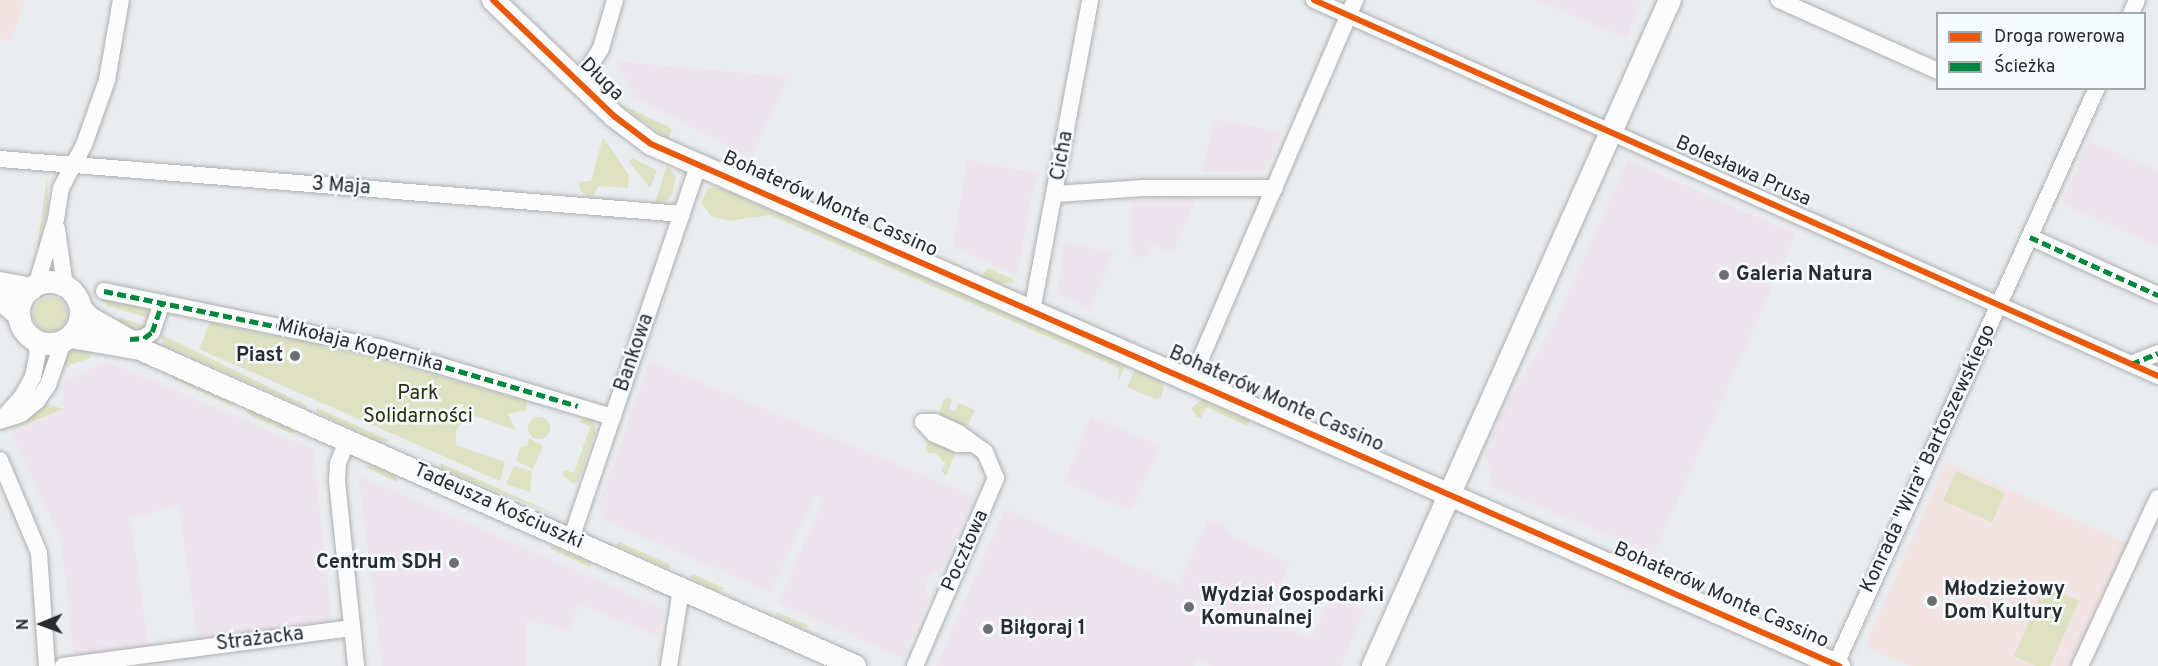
<!DOCTYPE html>
<meta charset="utf-8">
<style>
body{margin:0}
#map{position:relative;width:2158px;height:666px;overflow:hidden;background:#eaedf0;font-family:Overpass,sans-serif}
div>[style]{position:absolute}
.commercial>*{inset:0;background:#ede4ed}
.education>*{inset:0;background:#f1e4e3}
.green>*{inset:0;background:#dee2c2}
.round{border-radius:50%}
.roads{filter:drop-shadow(0 0 2px #adafb1) drop-shadow(0 0 2px #adafb1)}
.street>*{height:16px;margin:-8px;padding:0 8px;transform-origin:8px;border-radius:8px;background:#fcfcfd}
.secondary>*{height:22px;margin:-11px;padding:0 11px;transform-origin:11px;border-radius:11px;background:#fcfcfd}
.secondary>.ring{margin:-11px;padding:0;box-sizing:content-box;background:none;border:22px solid #fcfcfd;border-radius:50%}
.quiet>*{height:4.5px;margin-top:-2.25px;transform-origin:0;background:repeating-linear-gradient(90deg,#00873e 0 9px,transparent 0 13.5px)}
.cycleway>*{height:6px;margin:-3px;padding:0 3px;transform-origin:3px;border-radius:3px;background:#e8590c}
.dots>*{width:16px;height:16px;translate:-50% -50%;box-sizing:border-box;border:3px solid #f5fbff;border-radius:50%}
span{translate:-50% -50%;white-space:nowrap;text-align:center;line-height:1.15;-webkit-text-stroke:5px #f5fbff;paint-order:stroke}
.street-label{font-size:20px;color:#292c2e}
.poi-label{font-size:20px;color:#292c2e;font-weight:700}
.left{translate:0 -50%;text-align:left}
.right{translate:-100% -50%;text-align:right}
.park-label{font-size:20px;color:#2c2e05}
.legend{position:absolute;left:1936px;top:12px;width:210px;height:78px;box-sizing:border-box;background:#f5fbff;border:2px solid #a3a8ab;margin:0;padding:8px 10px;list-style:none;font-size:18px;color:#292c2e}
.legend li{display:flex;align-items:center;gap:12px;height:30px}
.legend b{width:30px;border:2px solid #a3a8ab}
.north{position:absolute;left:12px;top:594px;width:60px;height:60px;-webkit-text-stroke:4px #f5fbff;paint-order:stroke;rotate:269deg;font-size:16px;font-weight:700;line-height:24px;text-align:center;color:#292c2e}
.north::after{content:'';display:block;margin:auto;width:21px;height:27px;background:#292c2e;clip-path:polygon(50% 0,100% 100%,50% 72%,0 100%)}
</style>
<div id="map">
<div class="commercial">
<i style="clip-path:polygon(1536px 0,1642px 0,1626px 38px)"></i>
<i style="clip-path:polygon(615px 61px,788px 77px,751px 158px,635px 97px)"></i>
<i style="clip-path:polygon(1214px 119px,1282px 132px,1267px 170px,1202px 172px)"></i>
<i style="clip-path:polygon(2088px 141px,2158px 171px,2158px 247px,2062px 203px)"></i>
<i style="clip-path:polygon(967px 160px,1041px 174px,1034px 186px,1017px 275px,953px 247px)"></i>
<i style="clip-path:polygon(1628px 160px,1796px 234px,1654px 554px,1492px 487px,1488px 462px,1483px 460px,1508px 400px,1554px 325px)"></i>
<i style="clip-path:polygon(1196px 198px,1173px 253px,1152px 245px,1146px 257px,1132px 257px,1131px 201px)"></i>
<i style="clip-path:polygon(1065px 242px,1114px 253px,1090px 308px,1062px 296px,1058px 289px)"></i>
<i style="clip-path:polygon(649px 361px,975px 497px,939px 574px,932px 571px,925px 588px,929px 599px,903px 658px,778px 603px,824px 498px,815px 496px,771px 592px,604px 520px,599px 505px)"></i>
<i style="clip-path:polygon(108px 362px,313px 449px,332px 621px,197px 640px,179px 505px,131px 518px,148px 647px,74px 659px,61px 540px,11px 433px,64px 409px,64px 381px)"></i>
<i style="clip-path:polygon(1091px 417px,1161px 446px,1131px 511px,1064px 482px)"></i>
<i style="clip-path:polygon(358px 475px,664px 609px,659px 637px,579px 604px,569px 630px,527px 620px,525px 666px,382px 666px)"></i>
<i style="clip-path:polygon(1005px 509px,1178px 585px,1208px 520px,1224px 525px,1233px 537px,1290px 563px,1266px 619px,1311px 640px,1331px 596px,1364px 611px,1341px 666px,1213px 666px,1196px 659px,1193px 666px,936px 666px)"></i>
</div>
<div class="education">
<i style="clip-path:polygon(0 0,25px 0,11px 41px,0 39px)"></i>
<i style="clip-path:polygon(1947px 461px,2128px 544px,2071px 666px,1910px 666px,1868px 648px,1867px 641px)"></i>
</div>
<div class="green">
<i style="clip-path:polygon(620px 104px,669px 127px,672px 130px,668px 139px)"></i>
<i style="clip-path:polygon(603px 137px,629px 175px,628px 188px,598px 186px,594px 195px,588px 197px,580px 190px,579px 182px,591px 181px)"></i>
<i style="clip-path:polygon(632px 158px,657px 170px,650px 188px,629px 162px)"></i>
<i style="clip-path:polygon(667px 165px,676px 177px,672px 195px,667px 201px,655px 203px)"></i>
<i style="clip-path:polygon(47px 176px,48px 207px,38px 246px,38px 243px)"></i>
<i style="clip-path:polygon(708px 188px,720px 188px,1125px 365px,1118px 382px,1119px 368px,770px 215px,729px 221px,711px 216px,701px 203px)"></i>
<i style="clip-path:polygon(988px 268px,1014px 280px,1014px 282px,1001px 284px,982px 275px)"></i>
<i class="round" style="left:33px;top:297px;width:34px;height:34px"></i>
<i style="clip-path:polygon(101px 299px,148px 309px,149px 318px,108px 306px)"></i>
<i style="clip-path:polygon(122px 318px,145px 326px,146px 328px,137px 332px,115px 320px)"></i>
<i style="clip-path:polygon(212px 319px,220px 325px,295px 340px,302px 336px,316px 339px,323px 347px,366px 356px,373px 351px,387px 354px,389px 362px,521px 400px,526px 397px,527px 410px,508px 414px,515px 430px,467px 413px,456px 431px,456px 445px,505px 462px,500px 481px,199px 349px)"></i>
<i style="clip-path:polygon(160px 334px,306px 405px,305px 408px,164px 345px)"></i>
<i style="clip-path:polygon(93px 347px,90px 358px,62px 368px,64px 358px,73px 348px)"></i>
<i style="clip-path:polygon(1135px 369px,1159px 380px,1164px 388px,1161px 397px,1155px 399px,1127px 387px)"></i>
<i style="clip-path:polygon(175px 377px,234px 404px,233px 407px,172px 378px)"></i>
<i style="clip-path:polygon(948px 398px,952px 400px,949px 409px,955px 411px,959px 403px,975px 410px,967px 426px,963px 428px,938px 416px,944px 399px)"></i>
<i style="clip-path:polygon(1203px 399px,1250px 420px,1248px 426px,1206px 407px,1201px 418px,1197px 417px,1191px 408px)"></i>
<i style="clip-path:polygon(45px 404px,64px 409px,10px 431px,26px 421px)"></i>
<i style="clip-path:polygon(317px 408px,389px 440px,385px 443px,368px 436px,316px 412px)"></i>
<i style="clip-path:polygon(250px 410px,294px 431px,292px 434px,252px 416px,246px 412px)"></i>
<i style="clip-path:polygon(585px 416px,594px 417px,595px 434px,578px 482px,572px 483px,562px 474px,565px 470px,574px 473px,590px 427px,580px 422px)"></i>
<i class="round" style="left:528px;top:417px;width:22px;height:22px"></i>
<i style="clip-path:polygon(930px 437px,956px 451px,946px 476px,941px 470px,945px 464px,936px 453px,929px 454px,925px 448px)"></i>
<i style="clip-path:polygon(529px 438px,543px 446px,533px 469px,516px 461px,521px 446px,527px 446px)"></i>
<i style="clip-path:polygon(440px 463px,482px 481px,563px 518px,441px 469px)"></i>
<i style="clip-path:polygon(371px 465px,396px 476px,397px 482px,365px 467px)"></i>
<i style="clip-path:polygon(514px 466px,532px 472px,530px 492px,506px 484px)"></i>
<i style="clip-path:polygon(1956px 471px,2005px 493px,1992px 522px,1943px 501px)"></i>
<i style="clip-path:polygon(619px 542px,671px 565px,669px 569px,641px 557px,616px 545px)"></i>
<i style="clip-path:polygon(551px 546px,591px 563px,589px 567px,551px 549px)"></i>
<i style="clip-path:polygon(693px 574px,724px 588px,718px 592px,691px 578px)"></i>
<i style="clip-path:polygon(2045px 586px,2079px 601px,2050px 666px,2036px 666px,2014px 656px)"></i>
<i style="clip-path:polygon(777px 612px,809px 626px,803px 628px,776px 616px)"></i>
</div>
<div class="roads">
<div class="street">
<i style="left:1314px;top:0;width:924px;rotate:24.01deg"></i>
<i style="left:1779px;top:0;width:174px;rotate:24.1deg"></i>
<i style="left:2131px;top:14px;width:15px;rotate:-67deg"></i>
<i style="left:580px;top:82px;width:40px;rotate:-58deg"></i>
<i style="left:601px;top:48px;width:50px;rotate:-73.7deg"></i>
<i style="left:0;top:159px;width:684px;rotate:4.61deg"></i>
<i style="left:1056px;top:194px;width:88px;rotate:-3.9deg"></i>
<i style="left:1144px;top:188px;width:131px"></i>
<i style="left:57px;top:229px;width:58px;rotate:82deg"></i>
<i style="left:2030px;top:237px;width:141px;rotate:24.4deg"></i>
<i style="left:36px;top:286px;width:70px;rotate:-73.4deg"></i>
<i style="left:56px;top:219px;width:31px;rotate:-81deg"></i>
<i style="left:61px;top:188px;width:49px;rotate:-61.9deg"></i>
<i style="left:84px;top:145px;width:69px;rotate:-70.5deg"></i>
<i style="left:107px;top:80px;width:81px;rotate:-80.1deg"></i>
<i style="left:104px;top:291px;width:283px;rotate:11.6deg"></i>
<i style="left:381px;top:348px;width:242px;rotate:16.6deg"></i>
<i style="left:1032px;top:311px;width:316px;rotate:-79.4deg"></i>
<i style="left:130px;top:339px;width:14px;rotate:-4deg"></i>
<i style="left:144px;top:338px;width:10px;rotate:-37deg"></i>
<i style="left:152px;top:332px;width:31px;rotate:-71deg"></i>
<i style="left:2131px;top:364px;width:29px;rotate:-22deg"></i>
<i style="left:1191px;top:381px;width:415px;rotate:-66.7deg"></i>
<i style="left:1px;top:420px;width:30px;rotate:-48deg"></i>
<i style="left:21px;top:398px;width:24px;rotate:-60deg"></i>
<i style="left:33px;top:377px;width:25px;rotate:-79deg"></i>
<i style="left:38px;top:352px;width:13px;rotate:-108deg"></i>
<i style="left:0;top:421px;width:22px;rotate:-18deg"></i>
<i style="left:21px;top:414px;width:21px;rotate:-39deg"></i>
<i style="left:37px;top:401px;width:19px;rotate:-55deg"></i>
<i style="left:48px;top:385px;width:46px;rotate:-70.8deg"></i>
<i style="left:347px;top:441px;width:24px;rotate:112deg"></i>
<i style="left:338px;top:463px;width:18px;rotate:93deg"></i>
<i style="left:337px;top:481px;width:186px;rotate:84.1deg"></i>
<i style="left:0;top:460px;width:101px;rotate:67.2deg"></i>
<i style="left:39px;top:553px;width:113px;rotate:86deg"></i>
<i style="left:571px;top:539px;width:394px;rotate:-71.2deg"></i>
<i style="left:63px;top:666px;width:290px;rotate:-7.5deg"></i>
<i style="left:669px;top:666px;width:78px;rotate:-81.1deg"></i>
<i style="left:915px;top:666px;width:205px;rotate:-66.7deg"></i>
<i style="left:996px;top:478px;width:28px;rotate:-113deg"></i>
<i style="left:985px;top:452px;width:32px;rotate:-144deg"></i>
<i style="left:959px;top:433px;width:26px;rotate:-155deg"></i>
<i style="left:935px;top:422px;width:12px;rotate:180deg"></i>
<i style="left:923px;top:422px;width:16px;rotate:47deg"></i>
<i style="left:934px;top:434px;width:25px;rotate:23deg"></i>
<i style="left:957px;top:444px;width:13px"></i>
<i style="left:1835px;top:666px;width:635px;rotate:-65.62deg"></i>
<i style="left:2080px;top:666px;width:185px;rotate:-65.1deg"></i>
</div>
<div class="secondary">
<i style="left:493px;top:0;width:168px;rotate:43.8deg"></i>
<i style="left:614px;top:116px;width:46px;rotate:37.1deg"></i>
<i style="left:651px;top:144px;width:1298px;rotate:23.72deg"></i>
<i class="ring" style="left:19px;top:282px;width:40px;height:40px"></i>
<i style="left:0;top:283px;width:32px;rotate:11deg"></i>
<i style="left:0;top:299px;width:25px;rotate:40deg"></i>
<i style="left:81px;top:309px;width:13px;rotate:45deg"></i>
<i style="left:90px;top:318px;width:48px;rotate:29.7deg"></i>
<i style="left:71px;top:337px;width:70px;rotate:9.9deg"></i>
<i style="left:140px;top:349px;width:782px;rotate:23.91deg"></i>
<i style="left:1373px;top:666px;width:729px;rotate:-65.97deg"></i>
</div>
</div>
<div class="quiet">
<i style="left:2030px;top:237px;width:141px;rotate:24.4deg"></i>
<i style="left:104px;top:291px;width:283px;rotate:11.6deg"></i>
<i style="left:381px;top:348px;width:205px;rotate:16.4deg"></i>
<i style="left:130px;top:339px;width:14px;rotate:-4deg"></i>
<i style="left:144px;top:338px;width:10px;rotate:-37deg"></i>
<i style="left:152px;top:332px;width:31px;rotate:-71deg"></i>
<i style="left:2131px;top:364px;width:29px;rotate:-22deg"></i>
</div>
<div class="cycleway">
<i style="left:493px;top:0;width:168px;rotate:43.8deg"></i>
<i style="left:614px;top:116px;width:46px;rotate:37.1deg"></i>
<i style="left:651px;top:144px;width:1298px;rotate:23.72deg"></i>
<i style="left:1314px;top:0;width:924px;rotate:24.01deg"></i>
</div>
<div class="dots">
<i style="left:1724px;top:275px;background:#6d7072"></i>
<i style="left:295px;top:356px;background:#6d7072"></i>
<i style="left:454px;top:563px;background:#6d7072"></i>
<i style="left:1932px;top:601px;background:#6d7072"></i>
<i style="left:1189px;top:607px;background:#6d7072"></i>
<i style="left:988px;top:629px;background:#6d7072"></i>
</div>
<div class="street-label">
<span style="left:601px;top:80px;rotate:44deg">Długa</span>
<span style="left:1063px;top:156px;rotate:-80deg">Cicha</span>
<span style="left:1743px;top:172px;rotate:24deg">Bolesława Prusa</span>
<span style="left:341px;top:187px;rotate:4deg">3 Maja</span>
<span style="left:830px;top:205px;rotate:24deg">Bohaterów Monte Cassino</span>
<span style="left:360px;top:346px;rotate:14deg">Mikołaja Kopernika</span>
<span style="left:635px;top:353px;rotate:-71deg">Bankowa</span>
<span style="left:1276px;top:400px;rotate:24deg">Bohaterów Monte Cassino</span>
<span style="left:1929px;top:459px;rotate:-65deg">Konrada "Wira" Bartoszewskiego</span>
<span style="left:498px;top:507px;rotate:24deg">Tadeusza Kościuszki</span>
<span style="left:966px;top:551px;rotate:-66deg">Pocztowa</span>
<span style="left:1721px;top:596px;rotate:24deg">Bohaterów Monte Cassino</span>
<span style="left:260px;top:640px;rotate:-7deg">Strażacka</span>
</div>
<div class="poi-label">
<span class="left" style="left:1736px;top:275px">Galeria Natura</span>
<span class="right" style="left:283px;top:356px">Piast</span>
<span class="right" style="left:442px;top:563px">Centrum SDH</span>
<span class="left" style="left:1944px;top:602px">Młodzieżowy<br>Dom Kultury</span>
<span class="left" style="left:1201px;top:608px">Wydział Gospodarki<br>Komunalnej</span>
<span class="left" style="left:1000px;top:629px">Biłgoraj 1</span>
</div>
<div class="park-label">
<span style="left:418px;top:406px">Park<br>Solidarności</span>
</div>
<ul class="legend">
<li><b style="height:8px;background:#e8590c"></b>Droga rowerowa</li>
<li><b style="height:8px;background:#00873e"></b>Ścieżka</li>
</ul>
<div class="north">N</div>
</div>
